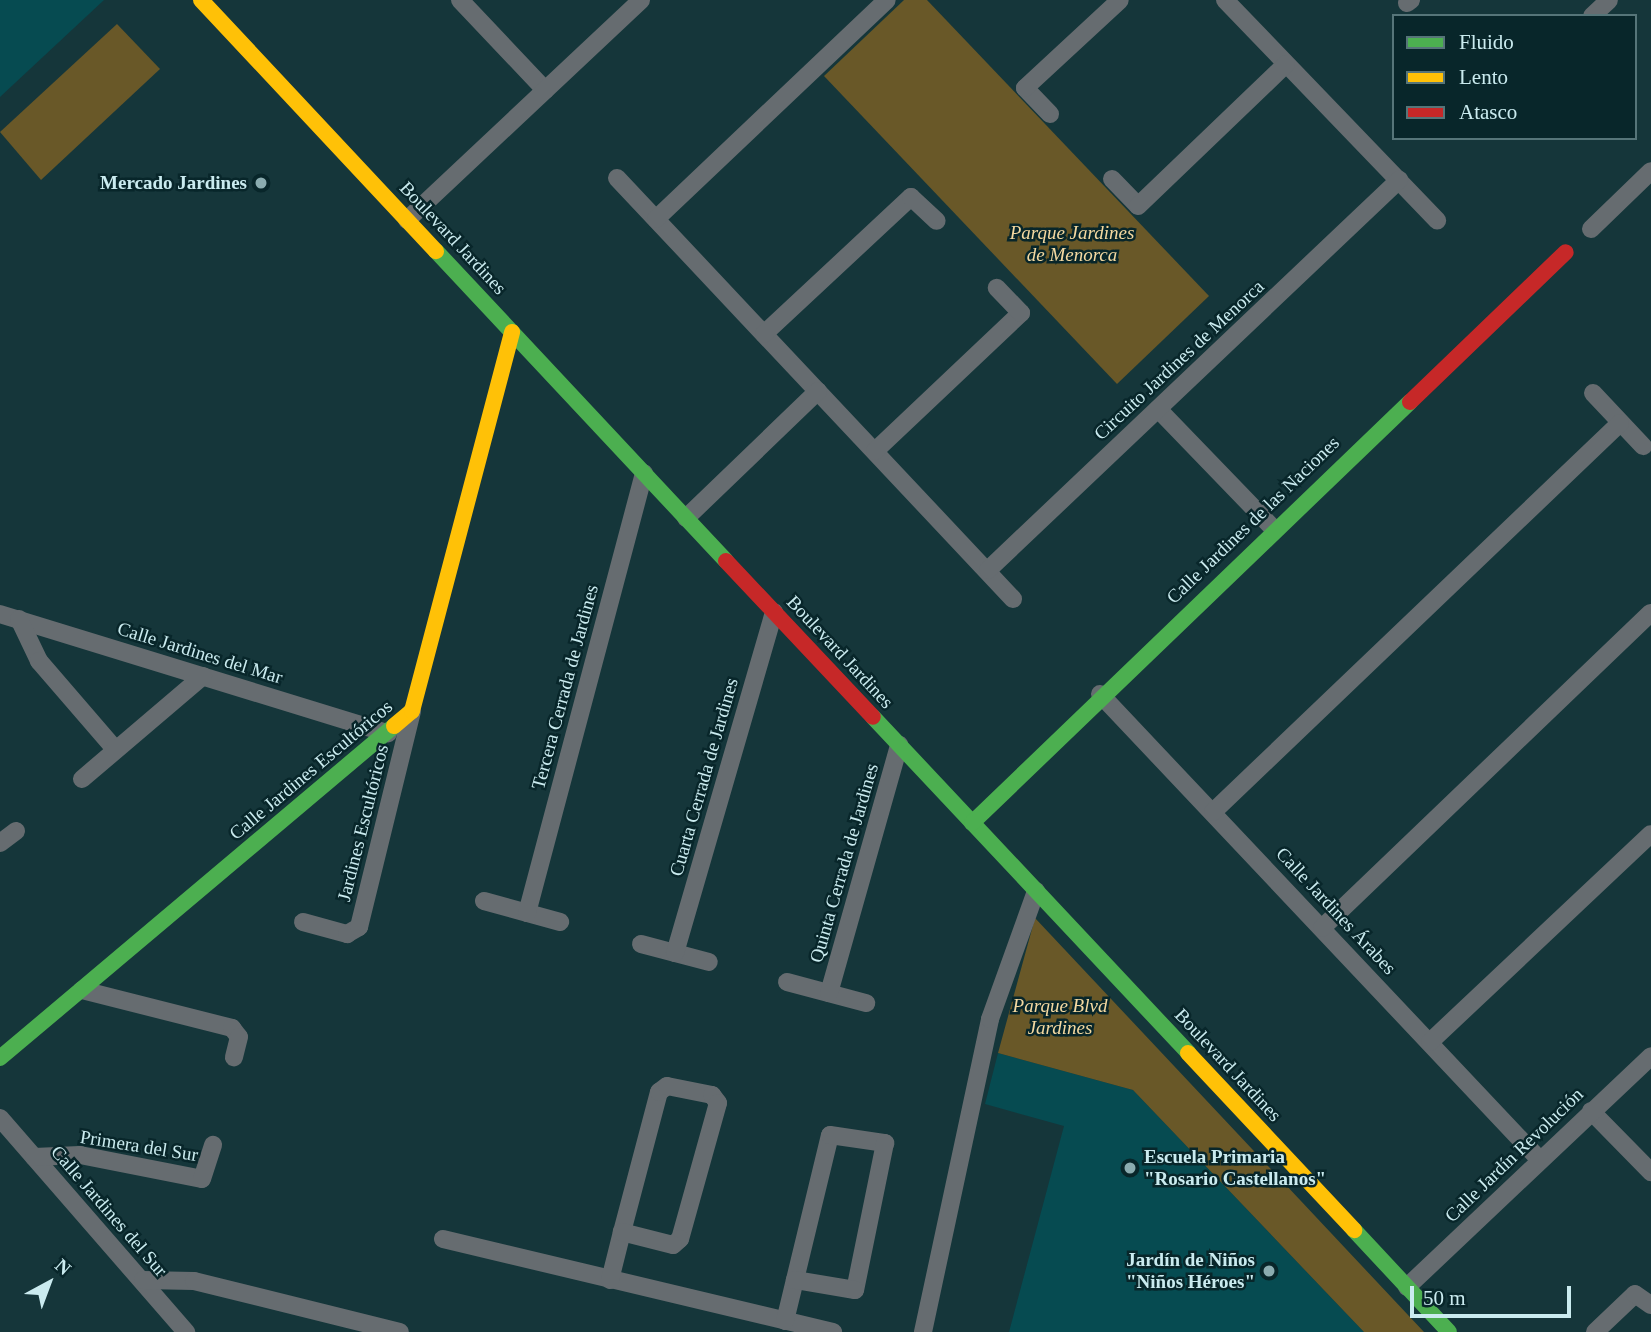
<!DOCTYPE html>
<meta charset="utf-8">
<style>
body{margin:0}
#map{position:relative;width:1651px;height:1332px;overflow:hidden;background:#15363a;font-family:"Times New Roman",serif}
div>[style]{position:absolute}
.built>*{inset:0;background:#064b51}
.green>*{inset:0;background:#695828}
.street>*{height:18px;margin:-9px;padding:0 9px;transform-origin:9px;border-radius:9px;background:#666c70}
.fast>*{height:16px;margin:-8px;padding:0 8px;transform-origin:8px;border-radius:8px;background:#4caf50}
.slow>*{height:16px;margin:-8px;padding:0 8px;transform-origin:8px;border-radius:8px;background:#ffc107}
.jam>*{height:16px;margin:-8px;padding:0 8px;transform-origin:8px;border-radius:8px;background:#c62828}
.dots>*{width:19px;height:19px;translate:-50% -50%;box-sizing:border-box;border:4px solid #08262a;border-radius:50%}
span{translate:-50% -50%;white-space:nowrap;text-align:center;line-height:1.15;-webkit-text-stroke:5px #08262a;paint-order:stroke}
.poi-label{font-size:19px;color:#caebef;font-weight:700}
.right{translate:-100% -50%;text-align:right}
.left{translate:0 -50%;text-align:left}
.park-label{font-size:19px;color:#f4d9a1;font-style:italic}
.street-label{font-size:19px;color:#caebef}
.legend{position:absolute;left:1392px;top:14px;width:245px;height:126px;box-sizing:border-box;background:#08262a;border:2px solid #567579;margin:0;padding:9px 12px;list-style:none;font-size:21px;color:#caebef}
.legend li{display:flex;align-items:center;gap:14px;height:35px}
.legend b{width:35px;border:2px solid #567579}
.north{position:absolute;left:14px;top:1248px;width:70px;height:70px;-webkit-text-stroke:5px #08262a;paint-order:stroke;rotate:41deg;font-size:19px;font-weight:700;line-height:28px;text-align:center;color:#caebef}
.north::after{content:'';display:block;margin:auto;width:24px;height:32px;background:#caebef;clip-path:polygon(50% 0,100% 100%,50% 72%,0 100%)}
.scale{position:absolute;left:1410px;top:1286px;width:161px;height:32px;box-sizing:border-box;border:4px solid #caebef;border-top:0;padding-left:9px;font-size:21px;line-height:24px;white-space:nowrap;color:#caebef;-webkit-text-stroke:5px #08262a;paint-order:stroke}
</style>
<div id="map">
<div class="built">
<i style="clip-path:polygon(0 0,104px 0,0 97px)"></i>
<i style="clip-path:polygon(998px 1053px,1133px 1090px,1364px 1332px,1009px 1332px,1064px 1126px,985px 1104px)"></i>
</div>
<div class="green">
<i style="clip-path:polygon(904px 0,927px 0,1209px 296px,1117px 384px,824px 76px)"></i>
<i style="clip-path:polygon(117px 24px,160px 69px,41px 180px,0 132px)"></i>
<i style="clip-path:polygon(1035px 918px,1424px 1332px,1364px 1332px,1133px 1090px,998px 1053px)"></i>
</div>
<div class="street">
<i style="left:460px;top:0;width:124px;rotate:46.6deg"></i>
<i style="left:1225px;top:0;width:306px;rotate:46.1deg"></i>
<i style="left:1407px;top:3px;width:5px;rotate:-37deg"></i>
<i style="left:1592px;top:16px;width:23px;rotate:-43deg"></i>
<i style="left:1050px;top:114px;width:36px;rotate:-134deg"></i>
<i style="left:1025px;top:88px;width:129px;rotate:-42.8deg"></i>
<i style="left:617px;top:178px;width:578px;rotate:46.75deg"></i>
<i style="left:1112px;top:179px;width:37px;rotate:46deg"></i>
<i style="left:1138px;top:206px;width:205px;rotate:-43.8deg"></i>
<i style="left:656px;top:219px;width:318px;rotate:-43.5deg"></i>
<i style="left:407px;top:220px;width:321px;rotate:-43.2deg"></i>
<i style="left:1591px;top:229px;width:83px;rotate:-44deg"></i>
<i style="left:764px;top:334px;width:201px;rotate:-43deg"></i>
<i style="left:911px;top:197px;width:35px;rotate:43deg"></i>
<i style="left:1593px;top:393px;width:73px;rotate:46.7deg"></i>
<i style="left:1158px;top:409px;width:167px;rotate:46deg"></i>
<i style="left:875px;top:451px;width:201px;rotate:-43.4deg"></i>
<i style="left:1021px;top:313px;width:35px;rotate:-134deg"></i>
<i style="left:686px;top:518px;width:183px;rotate:-43.9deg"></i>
<i style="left:988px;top:570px;width:567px;rotate:-43.5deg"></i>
<i style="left:0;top:614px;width:406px;rotate:17.1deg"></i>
<i style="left:19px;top:619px;width:47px;rotate:64.5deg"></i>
<i style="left:39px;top:661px;width:116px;rotate:49.2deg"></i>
<i style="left:1100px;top:694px;width:639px;rotate:46.65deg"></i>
<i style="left:82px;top:779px;width:159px;rotate:-40.4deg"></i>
<i style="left:1213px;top:812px;width:563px;rotate:-43.7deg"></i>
<i style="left:0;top:843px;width:20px;rotate:-37deg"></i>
<i style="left:484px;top:901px;width:79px;rotate:15.4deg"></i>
<i style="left:527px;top:913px;width:455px;rotate:-75.1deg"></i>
<i style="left:303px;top:922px;width:46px;rotate:15.3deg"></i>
<i style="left:347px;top:934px;width:14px;rotate:-30deg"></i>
<i style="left:359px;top:927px;width:222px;rotate:-76.2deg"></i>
<i style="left:1322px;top:928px;width:455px;rotate:-43.8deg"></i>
<i style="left:641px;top:944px;width:70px;rotate:14.8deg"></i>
<i style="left:675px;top:953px;width:355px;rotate:-73.8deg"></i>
<i style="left:787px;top:982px;width:82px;rotate:14.9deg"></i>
<i style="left:82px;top:990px;width:155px;rotate:14.2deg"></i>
<i style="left:232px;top:1028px;width:11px;rotate:52deg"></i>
<i style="left:239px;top:1037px;width:21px;rotate:104deg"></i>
<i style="left:829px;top:993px;width:258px;rotate:-74.2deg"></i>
<i style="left:1430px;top:1042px;width:303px;rotate:-43.3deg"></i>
<i style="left:1591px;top:1111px;width:86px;rotate:45.5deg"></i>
<i style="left:0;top:1118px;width:284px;rotate:49deg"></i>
<i style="left:34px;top:1157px;width:46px;rotate:-2.5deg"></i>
<i style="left:80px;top:1155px;width:124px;rotate:11.1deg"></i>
<i style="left:202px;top:1179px;width:36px;rotate:-72deg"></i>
<i style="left:443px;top:1239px;width:401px;rotate:13.4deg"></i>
<i style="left:143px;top:1280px;width:51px;rotate:1.1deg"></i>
<i style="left:194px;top:1281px;width:212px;rotate:13.9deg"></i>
<i style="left:610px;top:1280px;width:49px;rotate:-76deg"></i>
<i style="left:622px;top:1232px;width:145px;rotate:-75.2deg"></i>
<i style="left:659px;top:1092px;width:10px;rotate:-37deg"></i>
<i style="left:667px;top:1086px;width:46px;rotate:11.3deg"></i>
<i style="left:712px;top:1095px;width:10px;rotate:53deg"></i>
<i style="left:718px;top:1103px;width:141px;rotate:105.6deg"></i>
<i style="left:680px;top:1239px;width:9px;rotate:139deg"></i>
<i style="left:673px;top:1245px;width:53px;rotate:-165.7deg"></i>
<i style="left:1407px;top:1287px;width:336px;rotate:-43.4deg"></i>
<i style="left:785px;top:1321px;width:191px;rotate:-76.4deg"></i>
<i style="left:830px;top:1135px;width:56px;rotate:8.3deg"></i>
<i style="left:885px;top:1143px;width:150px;rotate:101.5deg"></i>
<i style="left:855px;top:1290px;width:61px;rotate:-170.5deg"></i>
<i style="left:923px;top:1332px;width:320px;rotate:-77.9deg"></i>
<i style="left:990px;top:1019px;width:136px;rotate:-70.2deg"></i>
<i style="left:1595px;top:1332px;width:55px;rotate:-43.5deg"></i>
<i style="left:1635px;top:1294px;width:19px;rotate:35deg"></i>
</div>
<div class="fast">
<i style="left:436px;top:251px;width:424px;rotate:46.9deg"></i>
<i style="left:873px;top:717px;width:461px;rotate:46.8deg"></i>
<i style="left:972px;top:823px;width:608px;rotate:-43.87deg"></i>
<i style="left:0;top:1058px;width:515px;rotate:-40.12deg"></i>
<i style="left:1354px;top:1230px;width:139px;rotate:47deg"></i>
</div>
<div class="slow">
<i style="left:201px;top:0;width:344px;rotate:46.9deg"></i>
<i style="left:394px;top:726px;width:23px;rotate:-40deg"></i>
<i style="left:412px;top:711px;width:392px;rotate:-75.2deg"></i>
<i style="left:1188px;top:1053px;width:243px;rotate:46.8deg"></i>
</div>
<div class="jam">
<i style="left:1410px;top:402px;width:216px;rotate:-43.9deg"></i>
<i style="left:726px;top:561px;width:214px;rotate:46.7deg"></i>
</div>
<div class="dots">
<i style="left:261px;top:183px;background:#8bacb0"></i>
<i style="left:1130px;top:1168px;background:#8bacb0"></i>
<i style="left:1269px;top:1271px;background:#8bacb0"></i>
</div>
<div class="poi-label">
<span class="right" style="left:247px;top:183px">Mercado Jardines</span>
<span class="left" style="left:1144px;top:1168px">Escuela Primaria<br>"Rosario Castellanos"</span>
<span class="right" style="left:1255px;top:1271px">Jardín de Niños<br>"Niños Héroes"</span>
</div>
<div class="park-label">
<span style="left:1072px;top:244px">Parque Jardines<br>de Menorca</span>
<span style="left:1060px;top:1017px">Parque Blvd<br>Jardines</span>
</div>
<div class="street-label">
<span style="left:453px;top:238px;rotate:47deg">Boulevard Jardines</span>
<span style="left:1179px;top:360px;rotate:-43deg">Circuito Jardines de Menorca</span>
<span style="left:1253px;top:520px;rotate:-44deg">Calle Jardines de las Naciones</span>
<span style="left:840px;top:652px;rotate:47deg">Boulevard Jardines</span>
<span style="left:200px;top:653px;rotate:17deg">Calle Jardines del Mar</span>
<span style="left:565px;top:687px;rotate:-75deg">Tercera Cerrada de Jardines</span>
<span style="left:311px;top:770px;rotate:-40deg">Calle Jardines Escultóricos</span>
<span style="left:704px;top:777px;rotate:-74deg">Cuarta Cerrada de Jardines</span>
<span style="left:363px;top:823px;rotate:-76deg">Jardines Escultóricos</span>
<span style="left:844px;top:863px;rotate:-74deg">Quinta Cerrada de Jardines</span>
<span style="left:1336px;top:911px;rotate:47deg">Calle Jardines Árabes</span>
<span style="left:1228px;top:1065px;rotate:47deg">Boulevard Jardines</span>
<span style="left:139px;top:1146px;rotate:9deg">Primera del Sur</span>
<span style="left:1514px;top:1155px;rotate:-44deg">Calle Jardín Revolución</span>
<span style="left:109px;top:1211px;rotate:49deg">Calle Jardines del Sur</span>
</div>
<ul class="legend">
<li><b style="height:9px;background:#4caf50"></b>Fluido</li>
<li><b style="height:9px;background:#ffc107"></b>Lento</li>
<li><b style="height:9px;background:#c62828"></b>Atasco</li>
</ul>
<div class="north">N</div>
<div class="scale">50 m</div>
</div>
